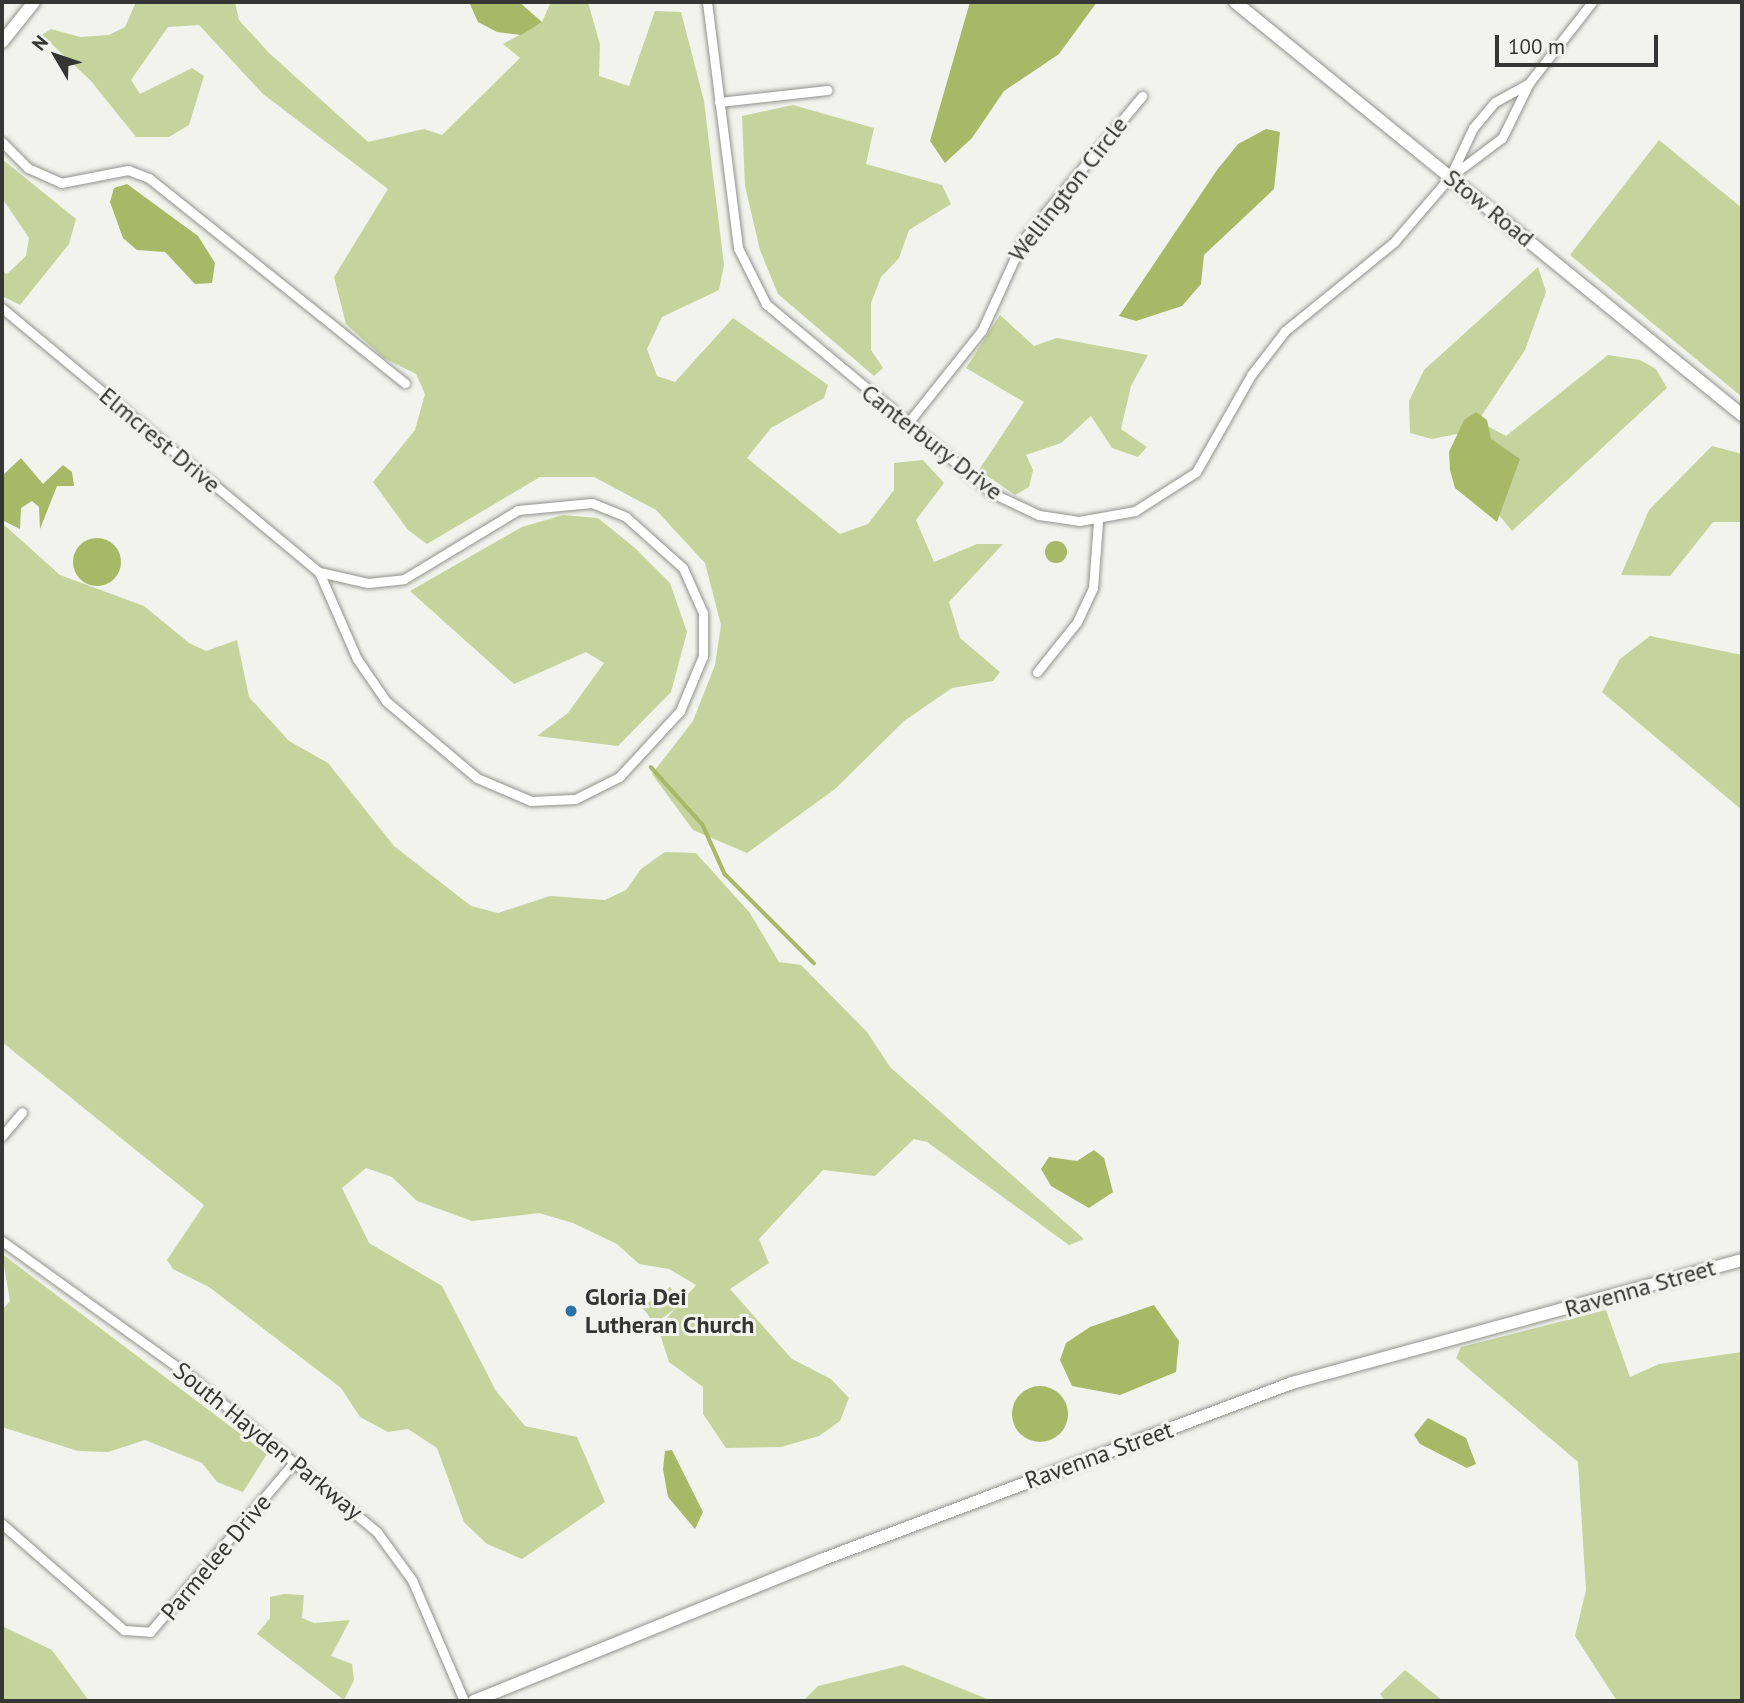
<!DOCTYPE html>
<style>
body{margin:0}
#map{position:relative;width:1744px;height:1703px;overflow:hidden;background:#f1f3ec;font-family:"PT Sans",sans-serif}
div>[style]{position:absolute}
.green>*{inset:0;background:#c6d39c}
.water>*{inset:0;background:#a8b867}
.round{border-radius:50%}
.stream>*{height:3.5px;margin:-1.75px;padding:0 1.75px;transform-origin:1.75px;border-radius:1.75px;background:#a8b867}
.roads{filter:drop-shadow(0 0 2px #91928d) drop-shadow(0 0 2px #91928d)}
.street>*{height:9px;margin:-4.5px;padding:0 4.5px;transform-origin:4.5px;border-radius:4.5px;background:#fff}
.secondary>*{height:12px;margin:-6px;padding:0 6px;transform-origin:6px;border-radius:6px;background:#fff}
.dots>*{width:19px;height:19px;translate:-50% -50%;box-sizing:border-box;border:4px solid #f1f3ec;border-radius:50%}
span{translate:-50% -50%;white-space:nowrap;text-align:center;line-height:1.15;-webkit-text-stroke:6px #f1f3ec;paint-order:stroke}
.street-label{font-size:24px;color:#353633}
.poi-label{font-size:24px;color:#353633;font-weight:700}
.left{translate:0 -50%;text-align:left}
.frame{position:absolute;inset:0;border:4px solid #353633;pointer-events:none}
.north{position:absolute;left:21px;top:21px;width:70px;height:70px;-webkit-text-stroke:5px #f1f3ec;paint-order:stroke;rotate:309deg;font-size:19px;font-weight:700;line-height:28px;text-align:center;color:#353633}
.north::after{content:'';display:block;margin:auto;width:24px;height:32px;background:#353633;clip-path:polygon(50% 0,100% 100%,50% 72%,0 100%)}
.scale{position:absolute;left:1495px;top:35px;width:163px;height:32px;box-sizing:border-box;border:4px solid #353633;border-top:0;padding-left:9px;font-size:21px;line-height:24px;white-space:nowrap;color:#353633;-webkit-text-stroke:5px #f1f3ec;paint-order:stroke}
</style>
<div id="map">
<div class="green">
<i style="clip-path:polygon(136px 2px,235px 2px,239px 20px,269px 53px,368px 142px,424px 129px,442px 135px,520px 58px,503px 44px,542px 22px,551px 2px,588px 2px,600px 45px,599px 76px,629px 86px,655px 11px,681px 12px,704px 101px,724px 265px,719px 290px,662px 317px,647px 349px,657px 376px,675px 382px,733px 318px,828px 385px,824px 398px,771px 428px,747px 458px,840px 534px,868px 524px,894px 490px,894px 463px,923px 460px,944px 483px,916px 520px,934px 562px,977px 544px,1003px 544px,949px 602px,960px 638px,1000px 672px,993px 681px,952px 688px,904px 721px,835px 789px,747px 853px,693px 830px,652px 774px,693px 721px,715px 665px,721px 625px,705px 563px,656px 510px,594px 477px,540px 477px,427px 544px,408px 530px,373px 482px,415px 430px,425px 394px,416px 374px,384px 358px,346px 324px,334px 277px,388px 189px,263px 94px,199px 25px,168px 27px,131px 80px,140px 94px,192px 68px,204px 76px,189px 125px,169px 137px,136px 137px,91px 81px,42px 35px,51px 29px,80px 37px,109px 35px,125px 27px)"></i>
<i style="clip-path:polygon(793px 105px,874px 128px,866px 164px,942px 185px,951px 204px,909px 230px,899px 258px,881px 277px,871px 303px,871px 350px,883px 368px,874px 376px,778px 294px,760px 250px,745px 186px,742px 116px)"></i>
<i style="clip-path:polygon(1659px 140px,1742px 208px,1742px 397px,1570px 255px)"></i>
<i style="clip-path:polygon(2px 159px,76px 219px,69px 244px,20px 305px,2px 296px,2px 271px,7px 274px,26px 256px,29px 238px,2px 198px)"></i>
<i style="clip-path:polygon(1538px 267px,1546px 292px,1525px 350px,1478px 421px,1506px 436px,1608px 355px,1640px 360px,1656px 369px,1667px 388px,1512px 531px,1499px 515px,1519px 459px,1472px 431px,1432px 439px,1410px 433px,1409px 401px,1424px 370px)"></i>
<i style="clip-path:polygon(1000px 315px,1034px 346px,1057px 338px,1148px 355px,1131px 386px,1121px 429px,1147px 447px,1138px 457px,1112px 448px,1091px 416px,1061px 443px,1026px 455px,1033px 470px,1029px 487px,1015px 495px,979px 470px,1024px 402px,966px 368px)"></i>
<i style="clip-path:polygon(1712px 446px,1742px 454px,1742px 522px,1713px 522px,1670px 576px,1621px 575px,1649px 510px)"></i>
<i style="clip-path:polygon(563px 515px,598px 518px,635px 548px,670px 583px,687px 632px,671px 692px,618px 746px,537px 736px,568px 713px,604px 663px,586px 652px,514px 684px,410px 591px,522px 527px)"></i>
<i style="clip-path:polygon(2px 523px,60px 575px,144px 606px,189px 643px,206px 651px,237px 640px,249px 697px,289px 741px,328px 763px,394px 846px,471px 906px,498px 913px,550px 896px,605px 900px,626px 890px,641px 869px,665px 852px,696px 853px,750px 913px,779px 962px,801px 965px,867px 1032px,890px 1067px,1084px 1239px,1069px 1245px,927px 1142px,914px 1139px,875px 1176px,823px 1170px,759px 1239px,769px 1263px,730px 1289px,792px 1359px,831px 1379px,849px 1398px,840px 1421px,819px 1436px,781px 1447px,726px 1448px,703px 1414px,703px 1387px,669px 1362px,658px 1328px,696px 1285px,669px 1269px,639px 1264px,617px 1244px,573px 1223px,539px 1213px,472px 1221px,417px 1201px,392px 1177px,366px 1168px,342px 1188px,369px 1243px,442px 1286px,496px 1391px,525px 1426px,577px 1437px,605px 1502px,522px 1559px,487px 1544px,464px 1522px,437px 1448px,408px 1429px,388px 1432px,360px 1417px,341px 1388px,209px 1287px,173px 1269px,167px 1260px,204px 1205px,2px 1042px)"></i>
<i style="clip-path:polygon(1650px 636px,1742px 655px,1742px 810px,1602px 692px,1620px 659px)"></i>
<i style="clip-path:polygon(2px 1254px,267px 1454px,243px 1492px,217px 1482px,202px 1463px,145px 1440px,108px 1452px,78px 1451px,2px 1427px,2px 1310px,10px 1301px)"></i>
<i style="clip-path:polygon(670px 1287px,682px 1303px,655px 1324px,642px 1307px)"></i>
<i style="clip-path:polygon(1606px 1310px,1630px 1377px,1659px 1364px,1742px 1352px,1742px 1701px,1617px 1701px,1575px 1636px,1586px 1590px,1578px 1462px,1456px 1358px,1461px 1347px)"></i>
<i style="clip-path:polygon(284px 1594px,304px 1595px,302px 1618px,314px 1623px,350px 1620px,331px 1656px,352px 1664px,354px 1680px,344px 1700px,257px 1634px,270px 1618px,270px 1597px)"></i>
<i style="clip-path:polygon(2px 1626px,52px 1650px,89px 1701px,2px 1701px)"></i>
<i style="clip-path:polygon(903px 1665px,992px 1701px,803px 1701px,818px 1686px)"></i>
<i style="clip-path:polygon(1405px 1670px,1443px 1701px,1385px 1701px,1380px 1694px)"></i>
</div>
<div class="water">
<i style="clip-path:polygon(469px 2px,519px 2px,542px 22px,521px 35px,497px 32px,478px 22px)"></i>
<i style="clip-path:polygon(970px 2px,1097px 2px,1059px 54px,1004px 91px,972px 138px,945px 163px,930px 141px)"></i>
<i style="clip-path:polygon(1266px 129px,1280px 132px,1274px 189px,1204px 255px,1201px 284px,1182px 306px,1136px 321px,1119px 316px,1217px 170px,1238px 144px)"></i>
<i style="clip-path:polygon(127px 184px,198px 236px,215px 263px,212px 283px,195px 284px,165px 252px,137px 250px,123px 238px,110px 202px,114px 188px)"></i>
<i style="clip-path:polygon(1476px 412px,1487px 420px,1491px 439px,1520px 459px,1497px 522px,1455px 488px,1450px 470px,1449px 452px,1464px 420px)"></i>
<i style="clip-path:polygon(21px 458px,43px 484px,63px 465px,72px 472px,74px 486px,57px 486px,40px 529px,39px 507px,32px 501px,21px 508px,20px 529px,2px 520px,2px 476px)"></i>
<i class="round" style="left:73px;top:538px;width:48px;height:48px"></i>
<i class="round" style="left:1045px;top:541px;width:22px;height:22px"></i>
<i style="clip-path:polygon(1094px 1150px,1104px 1158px,1113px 1192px,1089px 1208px,1051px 1186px,1041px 1169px,1049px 1157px,1077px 1161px)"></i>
<i style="clip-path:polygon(1154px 1305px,1179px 1341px,1176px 1372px,1120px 1395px,1072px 1386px,1060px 1360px,1066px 1343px,1090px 1327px)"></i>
<i class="round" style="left:1012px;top:1386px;width:56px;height:56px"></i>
<i style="clip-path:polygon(1428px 1418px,1466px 1438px,1476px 1464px,1467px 1468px,1420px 1444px,1414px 1435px)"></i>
<i style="clip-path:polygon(672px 1450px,703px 1512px,695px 1529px,668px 1497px,663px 1469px,665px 1451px)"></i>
</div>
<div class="stream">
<i style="left:651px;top:767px;width:78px;rotate:48.1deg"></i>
<i style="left:703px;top:825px;width:54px;rotate:65.8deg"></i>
<i style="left:725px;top:874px;width:126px;rotate:45deg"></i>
</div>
<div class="roads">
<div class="street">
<i style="left:707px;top:2px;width:248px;rotate:82.8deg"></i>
<i style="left:738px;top:248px;width:63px;rotate:63.4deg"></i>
<i style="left:766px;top:304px;width:295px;rotate:39.9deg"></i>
<i style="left:992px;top:493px;width:52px;rotate:25.1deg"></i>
<i style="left:1039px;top:515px;width:40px;rotate:8.5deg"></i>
<i style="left:1079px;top:521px;width:57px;rotate:-10.1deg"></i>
<i style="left:1135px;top:511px;width:72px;rotate:-32.6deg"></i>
<i style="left:1196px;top:472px;width:112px;rotate:-60.4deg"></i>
<i style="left:1251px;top:375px;width:56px;rotate:-52.3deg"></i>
<i style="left:1285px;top:331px;width:141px;rotate:-39.2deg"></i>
<i style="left:1394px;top:242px;width:86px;rotate:-49.3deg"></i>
<i style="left:1450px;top:177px;width:54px;rotate:-64.9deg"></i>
<i style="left:1473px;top:128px;width:34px;rotate:-50deg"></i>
<i style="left:1495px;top:102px;width:39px;rotate:-29deg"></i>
<i style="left:719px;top:102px;width:109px;rotate:-6.3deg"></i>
<i style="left:2px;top:142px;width:37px;rotate:45deg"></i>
<i style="left:28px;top:168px;width:36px;rotate:24deg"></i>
<i style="left:61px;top:183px;width:68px;rotate:-11deg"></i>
<i style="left:128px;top:170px;width:22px;rotate:21deg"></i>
<i style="left:149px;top:178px;width:328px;rotate:38.7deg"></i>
<i style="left:1450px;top:177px;width:65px;rotate:-36.9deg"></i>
<i style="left:1502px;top:138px;width:61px;rotate:-63.9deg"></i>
<i style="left:1529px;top:83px;width:103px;rotate:-52.1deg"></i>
<i style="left:2px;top:308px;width:413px;rotate:39.8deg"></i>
<i style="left:907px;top:424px;width:120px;rotate:-51.4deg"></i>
<i style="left:982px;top:330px;width:99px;rotate:-65.5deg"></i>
<i style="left:1023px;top:240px;width:187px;rotate:-50.4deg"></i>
<i style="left:592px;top:503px;width:37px;rotate:22deg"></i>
<i style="left:626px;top:517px;width:76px;rotate:41.8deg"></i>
<i style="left:683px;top:568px;width:49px;rotate:66deg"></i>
<i style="left:703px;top:613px;width:43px;rotate:90deg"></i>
<i style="left:703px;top:656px;width:60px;rotate:112.7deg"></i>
<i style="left:680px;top:711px;width:90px;rotate:132.7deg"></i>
<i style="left:619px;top:777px;width:49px;rotate:153.4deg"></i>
<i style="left:575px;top:799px;width:44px;rotate:177.4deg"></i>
<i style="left:531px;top:801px;width:59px;rotate:-156.9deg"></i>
<i style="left:477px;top:778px;width:119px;rotate:-139.8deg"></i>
<i style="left:386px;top:701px;width:51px;rotate:-124.6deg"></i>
<i style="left:357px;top:659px;width:95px;rotate:-113.6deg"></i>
<i style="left:319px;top:572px;width:50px;rotate:12.7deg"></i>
<i style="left:368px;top:583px;width:36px;rotate:-6deg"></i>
<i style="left:404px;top:579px;width:133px;rotate:-31.2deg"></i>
<i style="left:518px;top:510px;width:74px;rotate:-5.4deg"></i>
<i style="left:1037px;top:672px;width:64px;rotate:-51.3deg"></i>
<i style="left:1077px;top:622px;width:38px;rotate:-65deg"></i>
<i style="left:1093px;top:588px;width:67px;rotate:-85.7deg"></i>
<i style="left:2px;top:1136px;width:31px;rotate:-50deg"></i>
<i style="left:2px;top:1241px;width:233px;rotate:35.7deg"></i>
<i style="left:191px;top:1377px;width:242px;rotate:39.8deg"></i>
<i style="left:377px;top:1532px;width:59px;rotate:53.9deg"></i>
<i style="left:412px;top:1580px;width:132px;rotate:66.7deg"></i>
<i style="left:2px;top:1524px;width:162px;rotate:41deg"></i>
<i style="left:124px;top:1630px;width:26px;rotate:4deg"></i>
<i style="left:150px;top:1632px;width:223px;rotate:-49.7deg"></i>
</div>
<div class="secondary">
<i style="left:1235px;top:2px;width:654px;rotate:39.17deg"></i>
<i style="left:2px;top:42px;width:51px;rotate:-51.3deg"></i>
<i style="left:474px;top:1701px;width:375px;rotate:-22.1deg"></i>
<i style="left:821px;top:1560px;width:503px;rotate:-20.6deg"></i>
<i style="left:1292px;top:1383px;width:467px;rotate:-15.3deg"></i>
</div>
</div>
<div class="dots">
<i style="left:571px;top:1311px;background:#2b72a6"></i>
</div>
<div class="street-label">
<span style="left:1068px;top:189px;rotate:-52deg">Wellington Circle</span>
<span style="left:1489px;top:208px;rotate:39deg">Stow Road</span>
<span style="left:160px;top:440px;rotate:40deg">Elmcrest Drive</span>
<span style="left:932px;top:442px;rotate:38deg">Canterbury Drive</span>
<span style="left:1640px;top:1288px;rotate:-16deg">Ravenna Street</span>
<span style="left:268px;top:1441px;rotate:39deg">South Hayden Parkway</span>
<span style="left:1099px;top:1455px;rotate:-20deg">Ravenna Street</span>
<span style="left:216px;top:1557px;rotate:-50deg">Parmelee Drive</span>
</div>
<div class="poi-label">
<span class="left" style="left:585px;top:1311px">Gloria Dei<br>Lutheran Church</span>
</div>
<div class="frame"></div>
<div class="north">N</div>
<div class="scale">100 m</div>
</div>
